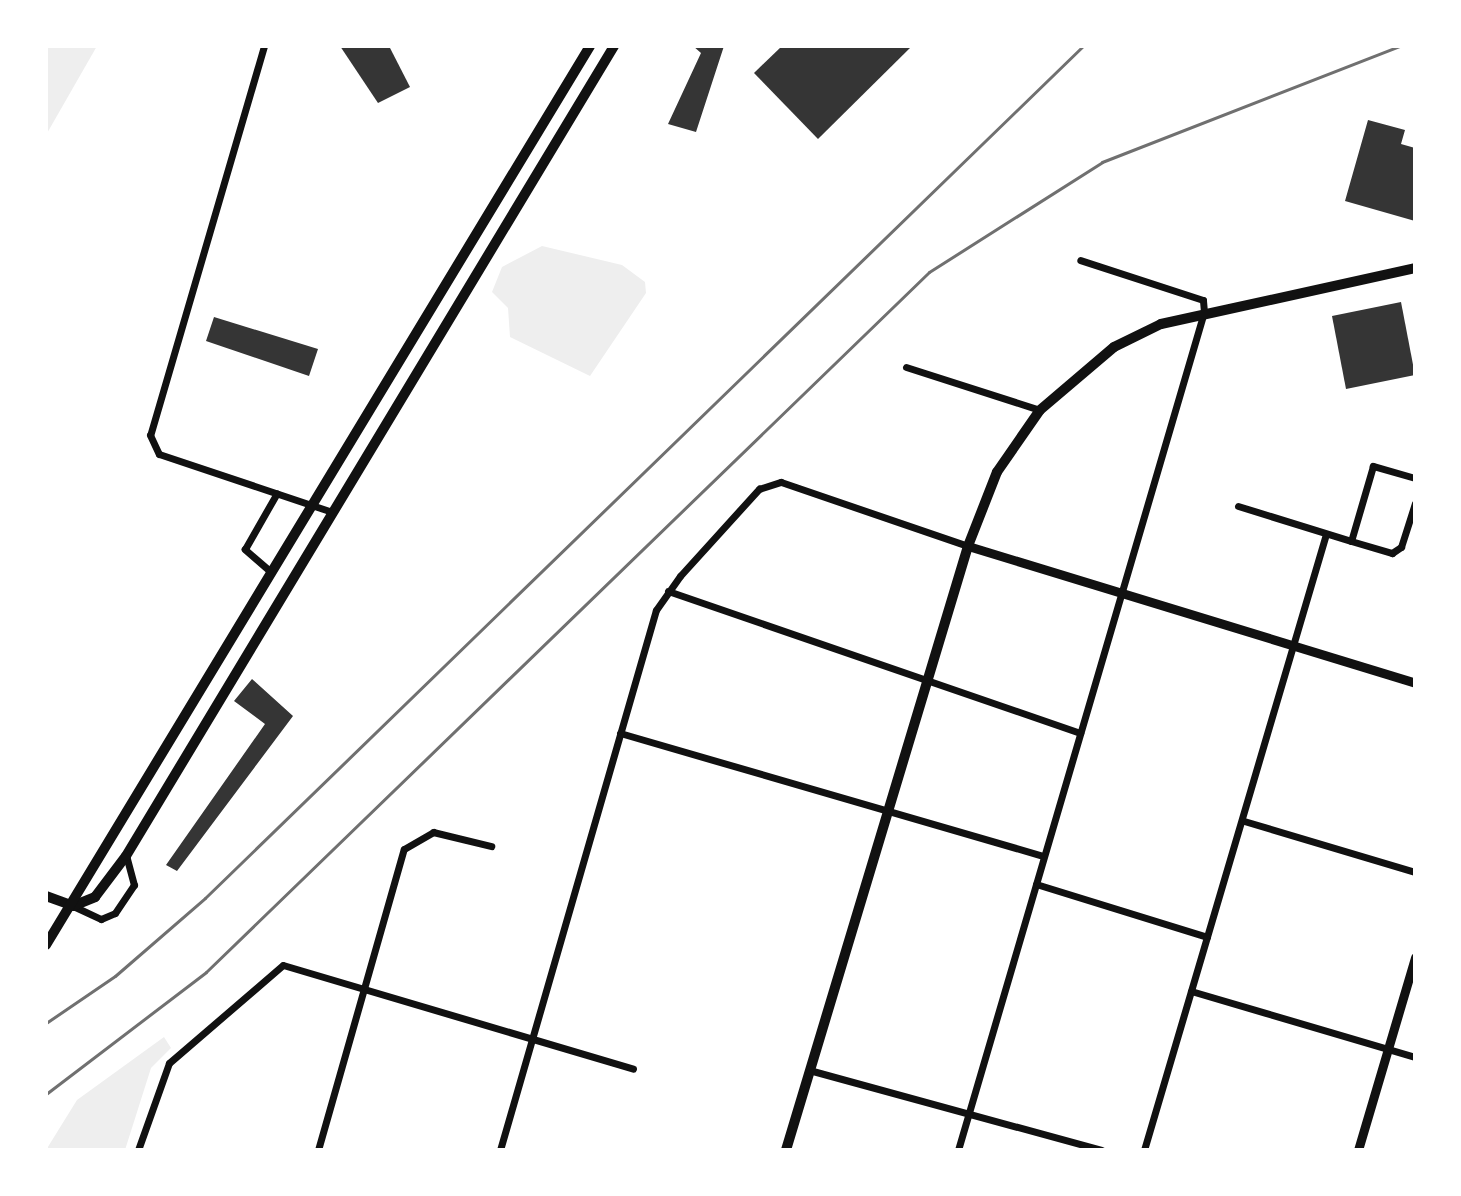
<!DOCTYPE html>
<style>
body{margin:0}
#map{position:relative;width:1461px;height:1196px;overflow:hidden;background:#fff;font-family:Spectral,serif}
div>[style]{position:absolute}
.green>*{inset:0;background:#eee}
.building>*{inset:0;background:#353535}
.minor>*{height:7px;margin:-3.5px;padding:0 3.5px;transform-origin:3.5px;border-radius:3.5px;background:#111}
.tertiary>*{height:9px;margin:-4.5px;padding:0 4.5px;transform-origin:4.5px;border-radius:4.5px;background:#111}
.secondary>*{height:10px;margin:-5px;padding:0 5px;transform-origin:5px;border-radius:5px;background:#111}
.rail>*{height:3px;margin:-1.5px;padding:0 1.5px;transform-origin:1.5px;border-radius:1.5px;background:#707070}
span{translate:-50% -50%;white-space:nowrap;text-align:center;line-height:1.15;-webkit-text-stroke:8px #fff;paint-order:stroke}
.frame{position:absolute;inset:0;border:48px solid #fff;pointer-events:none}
</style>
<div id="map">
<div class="green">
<i style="clip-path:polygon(46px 46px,97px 46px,46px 135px)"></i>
<i style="clip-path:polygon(542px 246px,622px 265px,645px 282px,646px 293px,590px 376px,510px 337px,508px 308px,492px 292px,502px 267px)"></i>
<i style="clip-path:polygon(164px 1037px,171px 1048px,151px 1068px,125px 1150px,46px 1150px,77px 1100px)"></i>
</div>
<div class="building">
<i style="clip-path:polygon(340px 46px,389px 46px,410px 87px,378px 103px)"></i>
<i style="clip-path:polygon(693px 46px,724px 46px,696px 132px,668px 124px,701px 53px)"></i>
<i style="clip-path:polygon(782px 46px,912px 46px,818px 139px,754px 73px)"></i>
<i style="clip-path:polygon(1368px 120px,1405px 130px,1401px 144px,1415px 148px,1415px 221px,1345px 201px)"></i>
<i style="clip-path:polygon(1401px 302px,1415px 375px,1346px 389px,1332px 316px)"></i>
<i style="clip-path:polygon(214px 317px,318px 349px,309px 376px,206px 341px)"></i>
<i style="clip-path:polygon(252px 679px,293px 716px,177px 871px,166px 865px,265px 724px,234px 701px)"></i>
</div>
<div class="minor">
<i style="left:264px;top:46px;width:405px;rotate:106.3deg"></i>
<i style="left:150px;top:435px;width:21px;rotate:65deg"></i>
<i style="left:159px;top:454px;width:182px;rotate:18.5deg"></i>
<i style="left:906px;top:367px;width:141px;rotate:17.8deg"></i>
<i style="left:1415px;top:478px;width:44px;rotate:-164.1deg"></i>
<i style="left:1373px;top:466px;width:78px;rotate:106.3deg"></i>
<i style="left:1351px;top:541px;width:43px;rotate:16.3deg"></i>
<i style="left:1392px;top:553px;width:11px;rotate:-34deg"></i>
<i style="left:1401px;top:547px;width:46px;rotate:-72.3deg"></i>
<i style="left:1238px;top:506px;width:118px;rotate:17.2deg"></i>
<i style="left:271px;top:572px;width:35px;rotate:-139deg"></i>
<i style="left:245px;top:549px;width:64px;rotate:-60.3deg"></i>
<i style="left:668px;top:591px;width:436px;rotate:19deg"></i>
<i style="left:620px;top:733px;width:441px;rotate:16.2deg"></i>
<i style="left:1244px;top:821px;width:178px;rotate:16.6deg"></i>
<i style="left:1036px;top:884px;width:179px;rotate:17.2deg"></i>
<i style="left:73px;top:906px;width:31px;rotate:25deg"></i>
<i style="left:101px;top:919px;width:15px;rotate:-23deg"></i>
<i style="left:115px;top:913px;width:34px;rotate:-56deg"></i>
<i style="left:134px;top:885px;width:30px;rotate:-105deg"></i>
<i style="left:1191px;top:991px;width:234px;rotate:16.4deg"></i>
<i style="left:809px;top:1070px;width:303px;rotate:15.3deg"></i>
<i style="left:138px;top:1150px;width:92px;rotate:-70.4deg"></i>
<i style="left:169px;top:1063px;width:150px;rotate:-40.7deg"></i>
<i style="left:283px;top:965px;width:365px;rotate:16.5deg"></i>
<i style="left:318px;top:1150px;width:313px;rotate:-74.1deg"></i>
<i style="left:404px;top:849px;width:34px;rotate:-30deg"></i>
<i style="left:433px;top:832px;width:60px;rotate:13.6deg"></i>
<i style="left:500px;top:1150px;width:562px;rotate:-73.89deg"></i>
<i style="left:656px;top:610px;width:42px;rotate:-54.8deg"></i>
<i style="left:680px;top:576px;width:118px;rotate:-47.8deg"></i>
<i style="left:759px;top:489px;width:23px;rotate:-18deg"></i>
<i style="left:781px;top:482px;width:198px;rotate:18.9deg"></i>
<i style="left:958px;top:1150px;width:873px;rotate:-73.64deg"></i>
<i style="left:1204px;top:312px;width:12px;rotate:-95deg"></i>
<i style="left:1203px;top:300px;width:129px;rotate:-162deg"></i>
<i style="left:1144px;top:1150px;width:642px;rotate:-73.54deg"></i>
</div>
<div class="tertiary">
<i style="left:968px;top:546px;width:468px;rotate:17deg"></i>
<i style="left:1358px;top:1150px;width:201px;rotate:-73.5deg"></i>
</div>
<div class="secondary">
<i style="left:46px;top:896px;width:29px;rotate:20deg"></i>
<i style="left:73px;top:906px;width:24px;rotate:-22deg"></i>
<i style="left:95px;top:897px;width:51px;rotate:-52.9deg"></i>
<i style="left:126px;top:856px;width:946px;rotate:-58.93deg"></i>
<i style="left:46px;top:945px;width:1051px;rotate:-58.82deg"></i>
<i style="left:786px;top:1150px;width:631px;rotate:-73.23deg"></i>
<i style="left:968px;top:546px;width:79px;rotate:-68.6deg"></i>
<i style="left:997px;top:472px;width:75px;rotate:-55.3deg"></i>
<i style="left:1040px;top:410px;width:97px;rotate:-40.4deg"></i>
<i style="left:1114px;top:347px;width:52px;rotate:-26.1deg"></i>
<i style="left:1161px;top:324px;width:260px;rotate:-12.4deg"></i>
</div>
<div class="rail">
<i style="left:46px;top:1023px;width:83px;rotate:-34.3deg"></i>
<i style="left:115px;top:976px;width:119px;rotate:-40.9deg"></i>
<i style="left:205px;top:898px;width:1223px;rotate:-44.14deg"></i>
<i style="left:46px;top:1094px;width:201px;rotate:-37.3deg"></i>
<i style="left:206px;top:972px;width:1006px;rotate:-44.07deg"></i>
<i style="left:929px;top:272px;width:205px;rotate:-32.4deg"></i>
<i style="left:1102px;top:162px;width:319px;rotate:-21.3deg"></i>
</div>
<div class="frame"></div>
</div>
